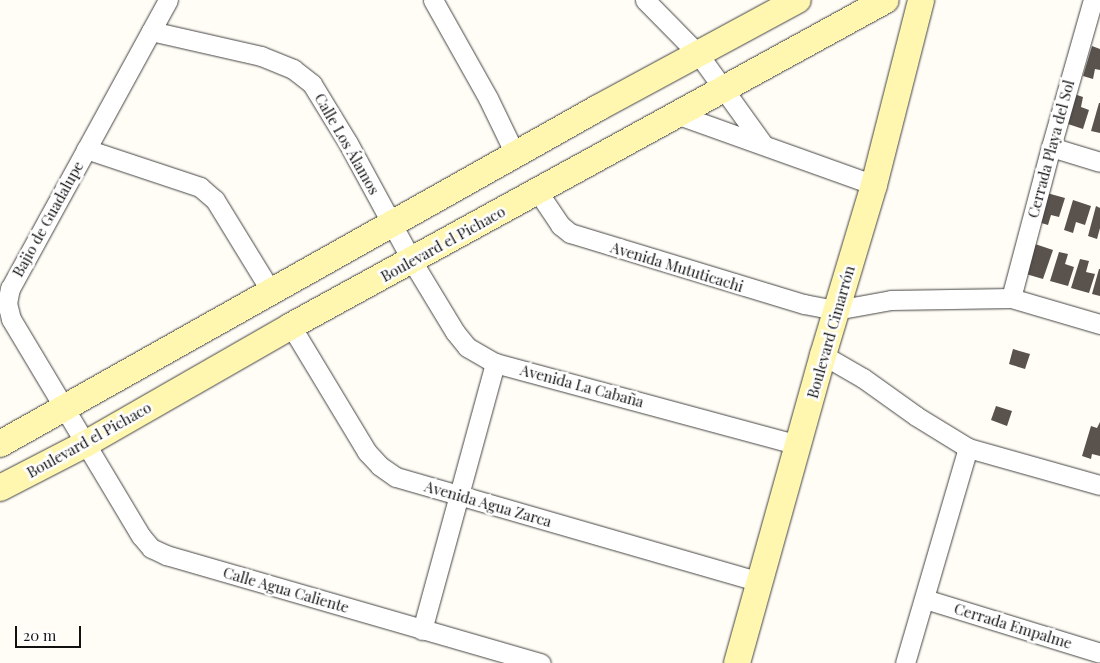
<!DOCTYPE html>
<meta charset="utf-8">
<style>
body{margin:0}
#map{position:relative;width:1100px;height:663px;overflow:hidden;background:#fffdf5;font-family:"Playfair Display",serif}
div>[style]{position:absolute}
.building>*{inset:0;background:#5a524d}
.roads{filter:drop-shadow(0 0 1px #444) drop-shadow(0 0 1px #444)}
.street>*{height:19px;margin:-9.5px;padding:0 9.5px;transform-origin:9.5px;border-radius:9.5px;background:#fff}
.secondary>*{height:26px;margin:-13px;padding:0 13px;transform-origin:13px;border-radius:13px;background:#fff6b0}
span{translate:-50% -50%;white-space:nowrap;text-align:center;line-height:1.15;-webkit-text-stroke:5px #fff;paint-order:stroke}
.street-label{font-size:15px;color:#111}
.scale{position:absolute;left:15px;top:626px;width:66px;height:22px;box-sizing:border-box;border:2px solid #111;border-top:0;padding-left:6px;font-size:15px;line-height:18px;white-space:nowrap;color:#111;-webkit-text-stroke:4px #fff;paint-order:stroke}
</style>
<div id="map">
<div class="building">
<i style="clip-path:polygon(1092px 46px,1100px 49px,1100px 70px,1095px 69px,1093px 79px,1083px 76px)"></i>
<i style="clip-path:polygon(1074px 94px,1083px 97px,1081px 107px,1089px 110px,1083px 129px,1065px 123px)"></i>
<i style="clip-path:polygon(1099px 103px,1100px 103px,1100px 133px,1091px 131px)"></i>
<i style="clip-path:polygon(1047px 193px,1065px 198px,1059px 217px,1051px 215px,1048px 225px,1038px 222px)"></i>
<i style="clip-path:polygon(1073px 200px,1091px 206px,1085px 225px,1076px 222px,1073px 233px,1064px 230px)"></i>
<i style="clip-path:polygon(1096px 206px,1100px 208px,1100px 228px,1097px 239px,1088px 236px)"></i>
<i style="clip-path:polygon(1035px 244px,1053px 250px,1043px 279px,1026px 274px)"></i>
<i style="clip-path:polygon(1059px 252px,1068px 254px,1065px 264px,1074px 267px,1068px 286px,1050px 281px)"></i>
<i style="clip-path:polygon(1080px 259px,1089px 261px,1086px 272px,1095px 274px,1089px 293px,1071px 288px)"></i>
<i style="clip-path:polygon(1099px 269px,1100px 269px,1100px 296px,1092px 294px)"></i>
<i style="clip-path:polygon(1013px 349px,1030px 354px,1025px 369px,1009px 364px)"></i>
<i style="clip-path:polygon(996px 406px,1012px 411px,1007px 426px,991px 420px)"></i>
<i style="clip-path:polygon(1100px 422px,1100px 456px,1092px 454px,1091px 459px,1082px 456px,1091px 426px,1097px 428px)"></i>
</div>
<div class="roads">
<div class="street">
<i style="left:168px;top:0;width:328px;rotate:118.7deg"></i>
<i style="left:10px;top:288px;width:15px;rotate:101deg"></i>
<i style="left:7px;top:303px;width:16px;rotate:76deg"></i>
<i style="left:11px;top:319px;width:253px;rotate:59.1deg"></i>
<i style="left:141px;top:536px;width:16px;rotate:50deg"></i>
<i style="left:151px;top:548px;width:17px;rotate:25deg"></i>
<i style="left:166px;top:555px;width:390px;rotate:16.1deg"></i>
<i style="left:433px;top:0;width:112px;rotate:60.7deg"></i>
<i style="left:488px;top:98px;width:64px;rotate:64.2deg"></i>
<i style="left:645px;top:0;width:77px;rotate:45.5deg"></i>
<i style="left:699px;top:55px;width:110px;rotate:54.3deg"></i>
<i style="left:151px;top:31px;width:113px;rotate:12.8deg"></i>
<i style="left:261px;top:56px;width:35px;rotate:22deg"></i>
<i style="left:293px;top:69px;width:24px;rotate:38deg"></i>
<i style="left:312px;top:84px;width:69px;rotate:58.6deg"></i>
<i style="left:348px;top:143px;width:134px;rotate:61.5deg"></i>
<i style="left:412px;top:261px;width:83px;rotate:58.8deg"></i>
<i style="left:455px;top:332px;width:19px;rotate:51deg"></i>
<i style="left:467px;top:347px;width:32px;rotate:30deg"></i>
<i style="left:495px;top:363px;width:315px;rotate:15.1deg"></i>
<i style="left:676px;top:114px;width:210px;rotate:19.7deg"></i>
<i style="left:1051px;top:147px;width:51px;rotate:17deg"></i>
<i style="left:86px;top:149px;width:120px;rotate:18.4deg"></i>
<i style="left:200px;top:187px;width:20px;rotate:41deg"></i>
<i style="left:215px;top:200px;width:109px;rotate:58.5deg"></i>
<i style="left:538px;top:192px;width:40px;rotate:56deg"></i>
<i style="left:560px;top:225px;width:13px;rotate:39deg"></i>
<i style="left:570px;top:233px;width:245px;rotate:16.9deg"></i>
<i style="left:804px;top:304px;width:33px;rotate:11deg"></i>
<i style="left:836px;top:310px;width:56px;rotate:-10.3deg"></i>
<i style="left:891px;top:300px;width:120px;rotate:-1deg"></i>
<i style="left:1011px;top:298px;width:93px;rotate:16.3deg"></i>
<i style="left:1011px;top:298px;width:156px;rotate:-75.2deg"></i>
<i style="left:1051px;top:147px;width:153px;rotate:-74.1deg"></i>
<i style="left:291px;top:326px;width:147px;rotate:58.9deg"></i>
<i style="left:367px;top:452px;width:19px;rotate:47deg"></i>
<i style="left:380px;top:466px;width:19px;rotate:35deg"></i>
<i style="left:396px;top:477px;width:379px;rotate:16.1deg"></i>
<i style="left:823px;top:355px;width:46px;rotate:29.9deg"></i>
<i style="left:863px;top:378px;width:65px;rotate:35.6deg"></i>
<i style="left:916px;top:416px;width:61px;rotate:31.6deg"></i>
<i style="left:968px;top:448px;width:137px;rotate:15.7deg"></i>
<i style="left:925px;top:599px;width:183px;rotate:17.1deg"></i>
<i style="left:422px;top:630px;width:277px;rotate:-74.7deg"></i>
<i style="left:905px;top:663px;width:224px;rotate:-73.7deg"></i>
</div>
<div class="secondary">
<i style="left:0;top:444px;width:686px;rotate:-29.33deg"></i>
<i style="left:598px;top:108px;width:227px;rotate:-28.4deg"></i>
<i style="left:0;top:488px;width:98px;rotate:-27.3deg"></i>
<i style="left:87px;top:443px;width:235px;rotate:-29.8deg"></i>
<i style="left:291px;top:326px;width:678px;rotate:-28.72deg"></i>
<i style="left:737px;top:663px;width:320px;rotate:-74.4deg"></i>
<i style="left:823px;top:355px;width:177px;rotate:-73.3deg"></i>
<i style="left:874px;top:185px;width:191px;rotate:-75.7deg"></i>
</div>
</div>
<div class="street-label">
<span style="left:347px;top:144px;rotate:60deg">Calle Los Álamos</span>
<span style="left:1051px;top:149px;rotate:-75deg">Cerrada Playa del Sol</span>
<span style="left:48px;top:219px;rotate:-61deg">Bajio de Guadalupe</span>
<span style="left:443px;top:244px;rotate:-29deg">Boulevard el Pichaco</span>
<span style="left:677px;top:267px;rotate:17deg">Avenida Mututicachi</span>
<span style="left:831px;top:332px;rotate:-74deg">Boulevard Cimarrón</span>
<span style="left:582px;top:386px;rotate:15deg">Avenida La Cabaña</span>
<span style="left:89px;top:440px;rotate:-29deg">Boulevard el Pichaco</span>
<span style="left:488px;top:504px;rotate:16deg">Avenida Agua Zarca</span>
<span style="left:286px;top:590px;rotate:16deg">Calle Agua Caliente</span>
<span style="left:1013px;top:626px;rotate:17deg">Cerrada Empalme</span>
</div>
<div class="scale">20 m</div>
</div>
